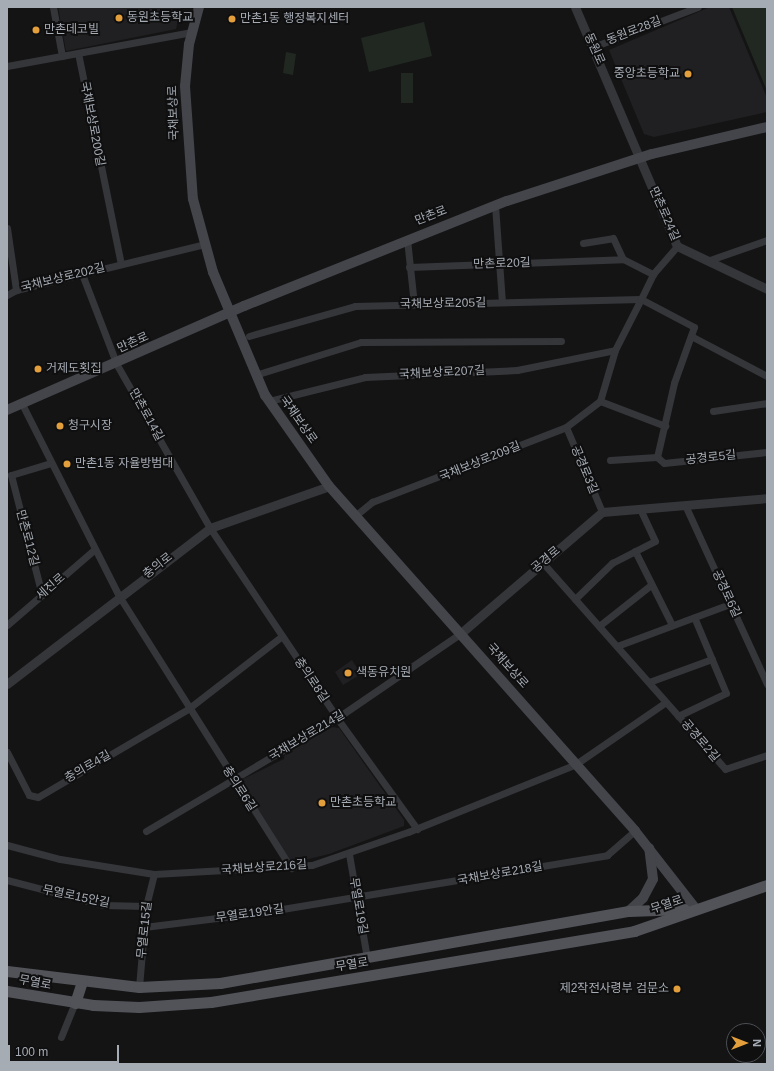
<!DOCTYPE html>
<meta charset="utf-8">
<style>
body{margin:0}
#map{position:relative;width:774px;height:1071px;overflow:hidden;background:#141415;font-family:Arial,"Noto Sans KR",sans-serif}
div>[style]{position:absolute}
.built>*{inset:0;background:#202022}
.green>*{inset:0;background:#202821}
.minor>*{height:7px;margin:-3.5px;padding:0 3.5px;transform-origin:3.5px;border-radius:3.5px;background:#35363a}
.tertiary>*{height:9px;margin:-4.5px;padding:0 4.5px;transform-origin:4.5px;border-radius:4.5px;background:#35363a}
.secondary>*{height:10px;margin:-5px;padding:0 5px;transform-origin:5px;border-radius:5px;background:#43454a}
.primary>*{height:11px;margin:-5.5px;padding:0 5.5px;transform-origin:5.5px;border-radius:5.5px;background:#515359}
.dots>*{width:11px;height:11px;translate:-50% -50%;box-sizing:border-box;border:2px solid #0f0f10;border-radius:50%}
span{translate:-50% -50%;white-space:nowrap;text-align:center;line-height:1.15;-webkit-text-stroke:4px #0f0f10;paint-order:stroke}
.poi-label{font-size:12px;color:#a6acb4}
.left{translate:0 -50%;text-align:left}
.right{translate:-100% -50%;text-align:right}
.street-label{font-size:12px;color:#a6acb4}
.frame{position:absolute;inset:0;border:8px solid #a6acb4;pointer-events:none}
.north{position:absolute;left:726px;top:1023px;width:40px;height:40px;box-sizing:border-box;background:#0f0f10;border:1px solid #4b4e52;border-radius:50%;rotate:90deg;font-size:11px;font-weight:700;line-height:16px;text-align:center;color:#a6acb4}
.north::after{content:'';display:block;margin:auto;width:14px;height:18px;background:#e49f3d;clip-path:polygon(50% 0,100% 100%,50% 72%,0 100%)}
.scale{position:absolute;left:8px;top:1045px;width:111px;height:18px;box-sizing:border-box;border:2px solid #a6acb4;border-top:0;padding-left:5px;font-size:12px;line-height:14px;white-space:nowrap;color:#a6acb4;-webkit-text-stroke:3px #0f0f10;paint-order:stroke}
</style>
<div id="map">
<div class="built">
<i style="clip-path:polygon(58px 7px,181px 7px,176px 29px,66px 51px)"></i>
<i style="clip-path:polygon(710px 7px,729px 7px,767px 98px,767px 112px,654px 137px,644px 134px,609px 50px)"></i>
<i style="clip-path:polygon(352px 660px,361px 674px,343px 685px,335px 672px)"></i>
<i style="clip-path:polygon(332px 727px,339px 728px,404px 820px,404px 826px,329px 854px,292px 863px,241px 785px,243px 779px,284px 759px,285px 754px)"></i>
</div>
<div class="green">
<i style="clip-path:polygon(732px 7px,767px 7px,767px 91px)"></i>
<i style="clip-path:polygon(424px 22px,432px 56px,369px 72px,361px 38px)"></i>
<i style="clip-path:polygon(286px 52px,296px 54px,293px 75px,283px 73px)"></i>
<i style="clip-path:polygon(401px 73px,413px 73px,413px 103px,401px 103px)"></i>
</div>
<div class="minor">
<i style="left:53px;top:7px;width:50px;rotate:79.6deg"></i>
<i style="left:593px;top:47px;width:112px;rotate:-20.9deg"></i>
<i style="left:78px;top:53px;width:215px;rotate:78.5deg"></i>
<i style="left:7px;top:66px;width:188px;rotate:-10.4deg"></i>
<i style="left:495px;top:205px;width:97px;rotate:85.9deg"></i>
<i style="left:7px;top:228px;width:63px;rotate:81.7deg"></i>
<i style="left:407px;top:239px;width:65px;rotate:83.9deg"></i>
<i style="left:583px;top:243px;width:30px;rotate:-9deg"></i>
<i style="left:613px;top:238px;width:23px;rotate:65deg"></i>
<i style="left:707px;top:261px;width:64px;rotate:-19.3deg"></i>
<i style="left:409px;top:267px;width:214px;rotate:-2.1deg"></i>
<i style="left:623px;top:259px;width:34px;rotate:27deg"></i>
<i style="left:82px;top:274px;width:97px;rotate:69deg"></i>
<i style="left:117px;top:365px;width:188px;rotate:60.3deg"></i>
<i style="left:210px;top:528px;width:229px;rotate:56.2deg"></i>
<i style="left:337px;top:718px;width:137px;rotate:54.2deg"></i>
<i style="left:7px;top:295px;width:10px;rotate:-29deg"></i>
<i style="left:16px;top:290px;width:194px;rotate:-13.7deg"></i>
<i style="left:249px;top:336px;width:110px;rotate:-15.8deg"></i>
<i style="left:355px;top:306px;width:286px;rotate:-1.4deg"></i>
<i style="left:641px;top:299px;width:60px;rotate:27.8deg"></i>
<i style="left:694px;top:327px;width:59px;rotate:109.7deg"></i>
<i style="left:674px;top:383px;width:76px;rotate:102.9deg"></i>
<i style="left:691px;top:336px;width:86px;rotate:27.8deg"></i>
<i style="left:255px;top:375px;width:111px;rotate:-17.3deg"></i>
<i style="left:361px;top:342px;width:200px;rotate:-0.3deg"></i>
<i style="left:269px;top:401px;width:99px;rotate:-14deg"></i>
<i style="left:365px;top:377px;width:152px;rotate:-2.6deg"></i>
<i style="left:517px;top:370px;width:100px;rotate:-11.5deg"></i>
<i style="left:600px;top:401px;width:70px;rotate:21deg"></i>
<i style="left:23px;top:406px;width:213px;rotate:63.2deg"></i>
<i style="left:119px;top:596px;width:322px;rotate:57.7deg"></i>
<i style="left:713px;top:411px;width:55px;rotate:-8.4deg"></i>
<i style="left:566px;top:427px;width:92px;rotate:67deg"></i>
<i style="left:610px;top:460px;width:47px;rotate:-3.7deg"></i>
<i style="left:657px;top:457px;width:9px;rotate:41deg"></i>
<i style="left:664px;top:463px;width:104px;rotate:-6.1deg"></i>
<i style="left:685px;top:505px;width:197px;rotate:65.4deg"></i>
<i style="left:356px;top:515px;width:21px;rotate:-39deg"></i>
<i style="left:372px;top:502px;width:208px;rotate:-21.1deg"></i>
<i style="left:566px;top:427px;width:43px;rotate:-37.4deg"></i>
<i style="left:600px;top:401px;width:53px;rotate:-73.6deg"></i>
<i style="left:615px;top:350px;width:57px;rotate:-63deg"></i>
<i style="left:641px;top:299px;width:28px;rotate:-64deg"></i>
<i style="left:653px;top:274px;width:37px;rotate:-49deg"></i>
<i style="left:635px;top:551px;width:83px;rotate:63.4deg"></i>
<i style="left:543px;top:563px;width:275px;rotate:48.5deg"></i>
<i style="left:725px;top:769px;width:44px;rotate:-18.4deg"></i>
<i style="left:42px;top:595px;width:124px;rotate:-104.5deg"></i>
<i style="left:11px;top:475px;width:42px;rotate:-16.7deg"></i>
<i style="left:575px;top:599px;width:52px;rotate:-44.2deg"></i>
<i style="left:612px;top:563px;width:48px;rotate:-27.1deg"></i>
<i style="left:655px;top:541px;width:35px;rotate:-115deg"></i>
<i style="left:7px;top:625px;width:116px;rotate:-40.8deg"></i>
<i style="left:599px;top:626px;width:66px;rotate:-38.3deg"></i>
<i style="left:617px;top:646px;width:121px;rotate:-20.4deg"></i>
<i style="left:649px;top:682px;width:67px;rotate:-20.1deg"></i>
<i style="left:678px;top:716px;width:53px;rotate:-25.6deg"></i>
<i style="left:726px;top:693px;width:82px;rotate:-112.8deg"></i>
<i style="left:7px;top:752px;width:48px;rotate:62.9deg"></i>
<i style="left:29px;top:795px;width:9px;rotate:13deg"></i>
<i style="left:38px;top:797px;width:174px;rotate:-30.4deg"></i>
<i style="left:188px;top:709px;width:119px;rotate:-37.8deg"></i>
<i style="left:146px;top:831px;width:222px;rotate:-30.6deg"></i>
<i style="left:337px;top:718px;width:150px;rotate:-34.4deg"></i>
<i style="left:7px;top:845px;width:55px;rotate:14.8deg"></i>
<i style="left:60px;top:859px;width:95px;rotate:9.1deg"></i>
<i style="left:154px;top:874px;width:158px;rotate:-3.3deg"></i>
<i style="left:312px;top:865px;width:102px;rotate:-19deg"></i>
<i style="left:408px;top:832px;width:181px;rotate:-22deg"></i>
<i style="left:576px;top:764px;width:109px;rotate:-34.6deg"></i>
<i style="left:349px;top:854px;width:106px;rotate:80.2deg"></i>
<i style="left:7px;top:880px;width:100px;rotate:14.5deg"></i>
<i style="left:104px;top:905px;width:42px;rotate:1.4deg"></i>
<i style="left:144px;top:927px;width:115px;rotate:-7deg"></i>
<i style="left:258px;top:913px;width:354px;rotate:-9.4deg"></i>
<i style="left:607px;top:855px;width:37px;rotate:-41deg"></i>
<i style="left:139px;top:987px;width:81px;rotate:-85.1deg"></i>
<i style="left:146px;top:906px;width:33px;rotate:-76deg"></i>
<i style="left:61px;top:1037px;width:37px;rotate:-68deg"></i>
</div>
<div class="tertiary">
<i style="left:575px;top:7px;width:260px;rotate:66.9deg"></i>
<i style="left:677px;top:246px;width:100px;rotate:25.5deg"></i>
<i style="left:461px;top:633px;width:186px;rotate:-40.6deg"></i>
<i style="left:602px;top:512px;width:166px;rotate:-4.8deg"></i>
<i style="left:7px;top:684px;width:256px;rotate:-37.5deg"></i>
<i style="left:210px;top:528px;width:126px;rotate:-19.4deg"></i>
</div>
<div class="secondary">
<i style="left:199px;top:7px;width:38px;rotate:105deg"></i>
<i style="left:189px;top:44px;width:42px;rotate:95.4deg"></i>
<i style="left:185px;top:86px;width:113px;rotate:86deg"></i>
<i style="left:193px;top:199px;width:76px;rotate:74.7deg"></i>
<i style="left:213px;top:272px;width:134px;rotate:67.1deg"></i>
<i style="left:265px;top:395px;width:111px;rotate:54.9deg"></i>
<i style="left:329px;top:486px;width:461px;rotate:48.4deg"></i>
<i style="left:635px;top:831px;width:99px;rotate:52deg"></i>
<i style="left:7px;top:410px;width:259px;rotate:-23.7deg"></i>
<i style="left:244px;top:306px;width:283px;rotate:-21.8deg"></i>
<i style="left:507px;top:201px;width:152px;rotate:-18deg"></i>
<i style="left:652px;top:154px;width:118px;rotate:-13.2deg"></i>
<i style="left:629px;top:911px;width:19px;rotate:-43deg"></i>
<i style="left:643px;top:898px;width:21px;rotate:-62deg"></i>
<i style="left:653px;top:879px;width:31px;rotate:-97deg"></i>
</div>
<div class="primary">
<i style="left:7px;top:971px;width:133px;rotate:6.9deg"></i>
<i style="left:139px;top:987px;width:81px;rotate:-2.8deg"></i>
<i style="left:220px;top:983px;width:415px;rotate:-10deg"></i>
<i style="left:629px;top:911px;width:55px;rotate:-2.1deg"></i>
<i style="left:7px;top:991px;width:87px;rotate:9.2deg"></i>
<i style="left:93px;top:1005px;width:46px;rotate:2.5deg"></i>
<i style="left:139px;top:1007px;width:72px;rotate:-4deg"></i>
<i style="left:211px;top:1002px;width:429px;rotate:-9.5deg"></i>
<i style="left:634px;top:931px;width:141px;rotate:-19.1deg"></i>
<i style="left:75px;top:1003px;width:23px;rotate:-72deg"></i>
</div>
<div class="dots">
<i style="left:119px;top:18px;background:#e49f3d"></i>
<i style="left:232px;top:19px;background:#e49f3d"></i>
<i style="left:36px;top:30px;background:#e49f3d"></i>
<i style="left:688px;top:74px;background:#e49f3d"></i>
<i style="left:38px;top:369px;background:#e49f3d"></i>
<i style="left:60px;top:426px;background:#e49f3d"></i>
<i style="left:67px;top:464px;background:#e49f3d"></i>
<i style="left:348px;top:673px;background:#e49f3d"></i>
<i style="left:322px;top:803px;background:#e49f3d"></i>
<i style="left:677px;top:989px;background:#e49f3d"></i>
</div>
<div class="poi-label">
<span class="left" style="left:127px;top:18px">동원초등학교</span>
<span class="left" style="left:240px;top:19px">만촌1동 행정복지센터</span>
<span class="left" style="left:44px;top:30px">만촌데코빌</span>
<span class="right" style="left:680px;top:74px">중앙초등학교</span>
<span class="left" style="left:46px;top:369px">거제도횟집</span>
<span class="left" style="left:68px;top:426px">청구시장</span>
<span class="left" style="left:75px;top:464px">만촌1동 자율방범대</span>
<span class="left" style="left:356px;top:673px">색동유치원</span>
<span class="left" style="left:330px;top:803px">만촌초등학교</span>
<span class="right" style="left:669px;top:989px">제2작전사령부 검문소</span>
</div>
<div class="street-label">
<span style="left:634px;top:31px;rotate:-21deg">동원로28길</span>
<span style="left:594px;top:49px;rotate:66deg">동원로</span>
<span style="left:174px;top:113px;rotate:-92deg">국채보상로</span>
<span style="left:92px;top:124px;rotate:79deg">국채보상로200길</span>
<span style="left:664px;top:214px;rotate:66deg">만촌로24길</span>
<span style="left:431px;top:216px;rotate:-21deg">만촌로</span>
<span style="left:502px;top:264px;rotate:-2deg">만촌로20길</span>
<span style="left:63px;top:278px;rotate:-14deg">국채보상로202길</span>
<span style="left:443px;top:304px;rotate:-1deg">국채보상로205길</span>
<span style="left:133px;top:343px;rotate:-24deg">만촌로</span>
<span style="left:442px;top:373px;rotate:-3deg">국채보상로207길</span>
<span style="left:146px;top:415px;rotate:61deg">만촌로14길</span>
<span style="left:298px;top:420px;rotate:55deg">국채보상로</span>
<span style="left:711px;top:458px;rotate:-6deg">공경로5길</span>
<span style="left:480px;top:462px;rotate:-22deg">국채보상로209길</span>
<span style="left:584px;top:470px;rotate:67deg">공경로3길</span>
<span style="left:27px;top:538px;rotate:75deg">만촌로12길</span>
<span style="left:546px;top:560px;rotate:-40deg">공경로</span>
<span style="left:158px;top:566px;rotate:-38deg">충의로</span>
<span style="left:51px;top:587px;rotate:-41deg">세진로</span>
<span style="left:726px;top:594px;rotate:65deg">공경로6길</span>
<span style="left:507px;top:666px;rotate:48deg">국채보상로</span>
<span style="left:311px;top:680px;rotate:56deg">충의로8길</span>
<span style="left:307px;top:736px;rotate:-31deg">국채보상로214길</span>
<span style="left:700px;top:741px;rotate:49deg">공경로2길</span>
<span style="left:88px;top:767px;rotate:-30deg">충의로4길</span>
<span style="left:239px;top:789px;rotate:57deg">충의로6길</span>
<span style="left:264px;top:868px;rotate:-4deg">국채보상로216길</span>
<span style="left:500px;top:874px;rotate:-10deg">국채보상로218길</span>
<span style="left:76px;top:897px;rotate:12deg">무열로15안길</span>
<span style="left:667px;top:905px;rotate:-19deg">무열로</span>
<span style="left:358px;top:906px;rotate:80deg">무열로19길</span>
<span style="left:250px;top:914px;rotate:-8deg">무열로19안길</span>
<span style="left:145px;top:930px;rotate:-84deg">무열로15길</span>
<span style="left:352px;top:965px;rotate:-9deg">무열로</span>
<span style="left:35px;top:983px;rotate:11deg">무열로</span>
</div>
<div class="frame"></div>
<div class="north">N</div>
<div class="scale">100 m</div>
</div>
